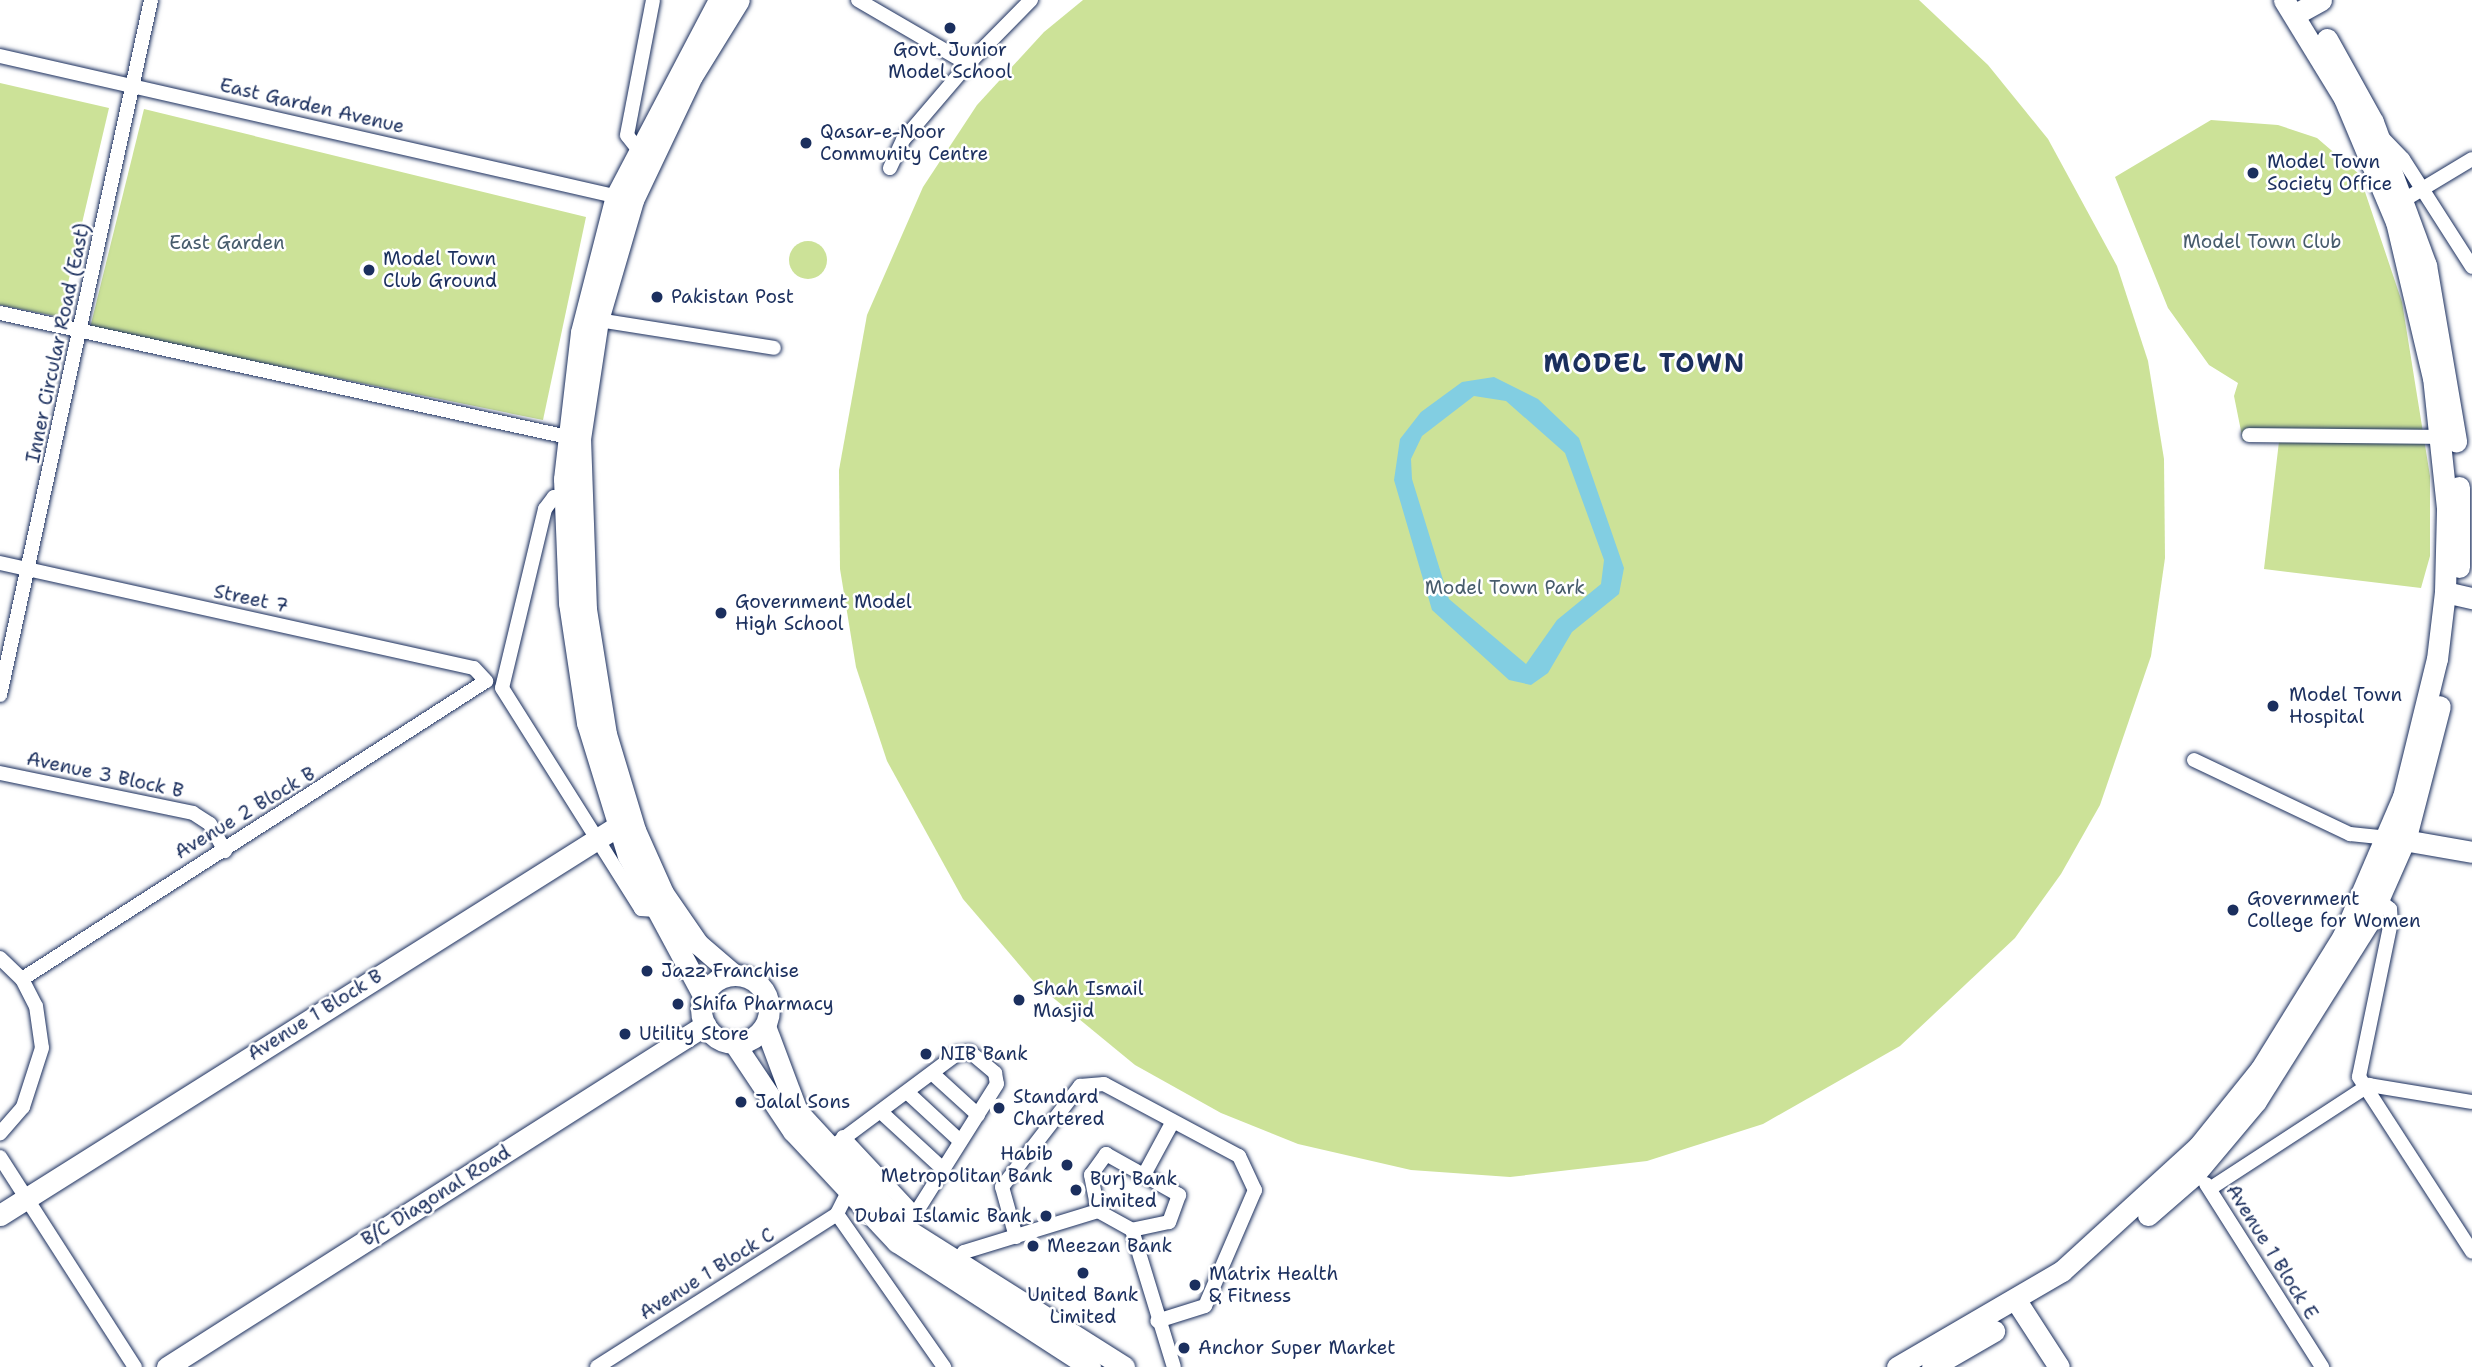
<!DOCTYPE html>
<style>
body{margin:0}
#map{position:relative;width:2472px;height:1367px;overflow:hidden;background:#fff;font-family:"Shantell Sans",sans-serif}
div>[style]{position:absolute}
.green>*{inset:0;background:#cce298}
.round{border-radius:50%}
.water>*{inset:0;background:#82cee2}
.roads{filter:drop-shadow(0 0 2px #1b2f5e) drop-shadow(0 0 2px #1b2f5e)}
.street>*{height:14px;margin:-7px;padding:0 7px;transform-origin:7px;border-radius:7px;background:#fff}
.secondary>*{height:21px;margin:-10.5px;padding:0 10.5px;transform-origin:10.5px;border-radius:10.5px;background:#fff}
.secondary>.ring{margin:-10.5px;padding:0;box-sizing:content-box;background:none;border:21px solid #fff;border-radius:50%}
.dots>*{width:19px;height:19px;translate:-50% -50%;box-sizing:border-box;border:4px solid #fff;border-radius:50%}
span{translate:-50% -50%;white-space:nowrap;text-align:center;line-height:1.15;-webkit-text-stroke:5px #fff;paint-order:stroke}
.poi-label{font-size:19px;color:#1b2f5e}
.left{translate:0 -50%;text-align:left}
.right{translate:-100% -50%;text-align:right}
.street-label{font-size:19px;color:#1b2f5e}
.park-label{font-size:19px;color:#475c6c}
.district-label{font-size:26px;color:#1b2f5e;font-weight:700;letter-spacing:2px}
</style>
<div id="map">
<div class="green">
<i style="clip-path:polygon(1083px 0,1919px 0,1988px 65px,2048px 139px,2117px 266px,2148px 361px,2164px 459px,2165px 558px,2151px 656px,2100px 805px,2061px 874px,2015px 938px,1900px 1046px,1763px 1124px,1647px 1161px,1510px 1177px,1411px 1170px,1298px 1144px,1221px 1113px,1135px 1065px,1034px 982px,963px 899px,887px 761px,856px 667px,840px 569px,839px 470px,867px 315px,923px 187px,977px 105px,1044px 32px)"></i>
<i style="clip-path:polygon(0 83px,109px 108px,60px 317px,0 305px)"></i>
<i style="clip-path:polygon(144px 109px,586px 217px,543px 420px,90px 328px)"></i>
<i style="clip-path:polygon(2211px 120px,2278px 125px,2317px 138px,2359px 174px,2402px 302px,2430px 476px,2430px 556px,2421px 588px,2264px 569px,2280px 433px,2243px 441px,2234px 396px,2238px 383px,2209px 365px,2168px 308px,2115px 177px)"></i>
<i class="round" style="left:789px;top:241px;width:38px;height:38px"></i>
</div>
<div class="water">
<i style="clip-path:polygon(evenodd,1494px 377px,1538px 399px,1579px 438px,1624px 568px,1619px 594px,1572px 632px,1548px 673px,1531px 685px,1509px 680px,1432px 610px,1394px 480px,1400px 439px,1421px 412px,1462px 382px,1494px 377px,1474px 396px,1506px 401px,1565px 453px,1604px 560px,1601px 584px,1557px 620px,1526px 664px,1449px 599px,1412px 479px,1411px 459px,1422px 436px,1474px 396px)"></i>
</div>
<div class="roads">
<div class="street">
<i style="left:858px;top:0;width:127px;rotate:30.2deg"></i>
<i style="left:968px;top:64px;width:100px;rotate:130.5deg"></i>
<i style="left:903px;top:140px;width:31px;rotate:115deg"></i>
<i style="left:0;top:56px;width:639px;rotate:12.84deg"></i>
<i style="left:968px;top:64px;width:90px;rotate:-45.5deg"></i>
<i style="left:2380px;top:135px;width:33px;rotate:46deg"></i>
<i style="left:2403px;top:159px;width:128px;rotate:57.4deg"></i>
<i style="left:637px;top:148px;width:16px;rotate:-128deg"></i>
<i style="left:627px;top:135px;width:137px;rotate:-79.1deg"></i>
<i style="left:2404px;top:200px;width:79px;rotate:-31.1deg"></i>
<i style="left:0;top:313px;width:591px;rotate:12.32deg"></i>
<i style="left:598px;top:320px;width:178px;rotate:9deg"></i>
<i style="left:2249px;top:435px;width:193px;rotate:0.6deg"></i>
<i style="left:564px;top:498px;width:10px;rotate:-174deg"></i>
<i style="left:554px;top:497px;width:15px;rotate:127deg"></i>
<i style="left:545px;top:509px;width:184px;rotate:103.5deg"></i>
<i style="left:502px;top:688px;width:261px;rotate:57.8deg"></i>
<i style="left:641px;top:909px;width:14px;rotate:4deg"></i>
<i style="left:0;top:563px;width:485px;rotate:12.5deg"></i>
<i style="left:474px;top:668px;width:18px;rotate:47deg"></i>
<i style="left:0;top:695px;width:711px;rotate:-77.74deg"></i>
<i style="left:2194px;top:760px;width:173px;rotate:25.4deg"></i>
<i style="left:2350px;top:834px;width:39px;rotate:6deg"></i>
<i style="left:0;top:773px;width:197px;rotate:11.7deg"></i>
<i style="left:193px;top:813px;width:20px;rotate:33deg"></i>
<i style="left:210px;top:824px;width:31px;rotate:61deg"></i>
<i style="left:2380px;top:901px;width:13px;rotate:39deg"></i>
<i style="left:2390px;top:909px;width:13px;rotate:86deg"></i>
<i style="left:2391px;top:922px;width:158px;rotate:101.7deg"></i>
<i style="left:2359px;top:1077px;width:208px;rotate:57.1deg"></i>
<i style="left:0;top:958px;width:30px;rotate:44deg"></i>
<i style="left:22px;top:979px;width:30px;rotate:63deg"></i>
<i style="left:36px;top:1006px;width:42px;rotate:81.9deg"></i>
<i style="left:42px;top:1048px;width:62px;rotate:107.9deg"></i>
<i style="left:23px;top:1107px;width:35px;rotate:131deg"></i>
<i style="left:22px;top:979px;width:551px;rotate:-32.71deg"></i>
<i style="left:933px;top:1074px;width:61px;rotate:42.3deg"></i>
<i style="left:908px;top:1093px;width:71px;rotate:42.7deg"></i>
<i style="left:881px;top:1112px;width:84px;rotate:42.6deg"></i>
<i style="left:843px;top:1137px;width:105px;rotate:46.9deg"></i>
<i style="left:828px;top:1150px;width:161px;rotate:-36.7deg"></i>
<i style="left:957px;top:1054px;width:13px;rotate:-9deg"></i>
<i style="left:970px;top:1052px;width:33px;rotate:40deg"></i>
<i style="left:995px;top:1073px;width:11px;rotate:80deg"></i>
<i style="left:997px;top:1084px;width:178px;rotate:122.2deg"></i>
<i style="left:0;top:1157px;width:250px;rotate:57.3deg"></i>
<i style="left:1145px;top:1173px;width:57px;rotate:-61.6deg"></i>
<i style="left:2206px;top:1184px;width:217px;rotate:57.6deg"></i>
<i style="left:2211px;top:1188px;width:189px;rotate:-33.1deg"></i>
<i style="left:2369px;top:1085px;width:104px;rotate:9.4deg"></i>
<i style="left:847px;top:1194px;width:22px;rotate:117deg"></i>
<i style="left:837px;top:1214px;width:187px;rotate:55deg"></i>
<i style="left:1098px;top:1211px;width:37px;rotate:-101deg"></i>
<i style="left:1091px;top:1175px;width:26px;rotate:-54deg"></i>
<i style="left:1106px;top:1154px;width:84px;rotate:29.3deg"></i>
<i style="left:1179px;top:1195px;width:29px;rotate:110deg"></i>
<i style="left:1169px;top:1222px;width:38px;rotate:168deg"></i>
<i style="left:1016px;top:1237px;width:52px;rotate:-105.6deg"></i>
<i style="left:1002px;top:1187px;width:128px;rotate:-52.3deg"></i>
<i style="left:1080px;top:1086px;width:24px;rotate:-5deg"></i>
<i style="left:1104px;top:1084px;width:153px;rotate:28.1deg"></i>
<i style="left:1239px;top:1156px;width:38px;rotate:65deg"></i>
<i style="left:1255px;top:1190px;width:126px;rotate:113.3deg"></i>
<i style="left:1205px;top:1306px;width:50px;rotate:162.6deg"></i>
<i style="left:952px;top:1268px;width:20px;rotate:-53deg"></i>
<i style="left:964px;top:1252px;width:140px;rotate:-17deg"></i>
<i style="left:1098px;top:1211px;width:39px;rotate:29deg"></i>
<i style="left:1132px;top:1230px;width:143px;rotate:73deg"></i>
<i style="left:597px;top:1367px;width:285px;rotate:-32.5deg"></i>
</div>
<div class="secondary">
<i style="left:2294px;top:15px;width:31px;rotate:-29deg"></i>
<i style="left:2327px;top:39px;width:95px;rotate:61deg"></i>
<i style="left:2373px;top:122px;width:153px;rotate:69.7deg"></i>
<i style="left:2426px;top:265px;width:179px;rotate:80.3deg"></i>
<i style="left:2459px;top:487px;width:80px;rotate:90deg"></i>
<i style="left:2445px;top:592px;width:28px;rotate:13deg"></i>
<i style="left:2392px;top:838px;width:81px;rotate:9.9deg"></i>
<i style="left:733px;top:974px;width:46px;rotate:-139.4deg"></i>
<i style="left:698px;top:944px;width:62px;rotate:-124.5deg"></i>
<i style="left:663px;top:893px;width:69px;rotate:-114deg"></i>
<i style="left:635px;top:830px;width:100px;rotate:-106.8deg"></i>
<i style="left:606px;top:734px;width:127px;rotate:-99.1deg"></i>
<i style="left:586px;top:609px;width:170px;rotate:-92deg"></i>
<i style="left:580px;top:439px;width:120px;rotate:-81.4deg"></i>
<i style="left:598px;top:320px;width:125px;rotate:-73.7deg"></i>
<i style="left:633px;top:200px;width:137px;rotate:-64.6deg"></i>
<i style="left:692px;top:76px;width:89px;rotate:-58.3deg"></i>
<i class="ring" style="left:701px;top:975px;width:47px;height:47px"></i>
<i style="left:703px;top:995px;width:158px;rotate:-118.3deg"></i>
<i style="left:628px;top:856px;width:139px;rotate:-107.1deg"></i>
<i style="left:587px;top:723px;width:121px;rotate:-98.5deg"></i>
<i style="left:569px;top:603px;width:124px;rotate:-92.3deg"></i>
<i style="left:564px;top:479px;width:148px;rotate:-83.4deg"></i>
<i style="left:581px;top:332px;width:140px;rotate:-75.6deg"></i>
<i style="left:616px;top:196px;width:221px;rotate:-62.3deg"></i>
<i style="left:765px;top:1026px;width:91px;rotate:69.4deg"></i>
<i style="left:797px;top:1111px;width:161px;rotate:47.3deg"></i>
<i style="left:906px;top:1229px;width:258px;rotate:32.3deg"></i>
<i style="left:734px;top:1043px;width:106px;rotate:56.2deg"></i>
<i style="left:793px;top:1131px;width:152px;rotate:46.9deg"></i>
<i style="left:897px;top:1242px;width:230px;rotate:32.9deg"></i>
<i style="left:0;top:1215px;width:743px;rotate:-32.19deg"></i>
<i style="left:2148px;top:1215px;width:61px;rotate:-41deg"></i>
<i style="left:2194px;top:1175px;width:97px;rotate:-50deg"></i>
<i style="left:2256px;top:1101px;width:210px;rotate:-57.8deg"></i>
<i style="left:2368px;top:923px;width:94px;rotate:-66.2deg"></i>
<i style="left:2406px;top:837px;width:135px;rotate:-75.5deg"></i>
<i style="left:2017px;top:1302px;width:77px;rotate:57.1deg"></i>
<i style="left:167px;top:1367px;width:638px;rotate:-32.44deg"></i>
<i style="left:1897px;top:1367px;width:191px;rotate:-30.2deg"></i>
<i style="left:2062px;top:1271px;width:184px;rotate:-42.4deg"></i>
<i style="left:2198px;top:1147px;width:99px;rotate:-51.2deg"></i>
<i style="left:2260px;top:1070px;width:158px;rotate:-58.2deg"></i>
<i style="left:2343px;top:936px;width:151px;rotate:-66.7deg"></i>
<i style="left:2403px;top:797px;width:142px;rotate:-76.2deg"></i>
<i style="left:2437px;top:659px;width:67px;rotate:-83.2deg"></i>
<i style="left:2445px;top:592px;width:84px;rotate:-88.6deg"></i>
<i style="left:2447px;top:508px;width:131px;rotate:-96.1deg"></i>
<i style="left:2433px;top:378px;width:160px;rotate:-103.3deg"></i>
<i style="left:2396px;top:222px;width:134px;rotate:-112.8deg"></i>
<i style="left:2344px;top:98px;width:115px;rotate:-121.5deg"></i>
<i style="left:1932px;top:1367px;width:72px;rotate:-30.1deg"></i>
</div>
</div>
<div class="dots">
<i style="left:950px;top:28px;background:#1b2f5e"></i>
<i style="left:806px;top:143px;background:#1b2f5e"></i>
<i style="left:2253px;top:173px;background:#1b2f5e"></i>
<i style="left:369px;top:270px;background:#1b2f5e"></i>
<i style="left:657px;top:297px;background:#1b2f5e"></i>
<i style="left:721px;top:613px;background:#1b2f5e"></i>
<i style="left:2273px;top:706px;background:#1b2f5e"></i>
<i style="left:2233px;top:910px;background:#1b2f5e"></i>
<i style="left:647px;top:971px;background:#1b2f5e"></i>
<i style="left:1019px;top:1000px;background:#1b2f5e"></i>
<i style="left:678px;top:1004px;background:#1b2f5e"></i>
<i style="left:625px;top:1034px;background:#1b2f5e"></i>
<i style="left:926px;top:1054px;background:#1b2f5e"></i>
<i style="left:741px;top:1102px;background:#1b2f5e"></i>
<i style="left:999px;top:1108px;background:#1b2f5e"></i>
<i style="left:1067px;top:1165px;background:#1b2f5e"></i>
<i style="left:1076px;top:1190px;background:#1b2f5e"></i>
<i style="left:1046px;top:1216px;background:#1b2f5e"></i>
<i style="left:1033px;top:1246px;background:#1b2f5e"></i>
<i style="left:1083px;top:1273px;background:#1b2f5e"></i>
<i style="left:1195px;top:1285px;background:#1b2f5e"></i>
<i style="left:1184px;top:1348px;background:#1b2f5e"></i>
</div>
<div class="poi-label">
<span style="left:950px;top:61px">Govt. Junior<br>Model School</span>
<span class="left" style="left:820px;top:143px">Qasar-e-Noor<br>Community Centre</span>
<span class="left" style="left:2267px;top:173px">Model Town<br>Society Office</span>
<span class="left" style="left:383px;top:270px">Model Town<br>Club Ground</span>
<span class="left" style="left:671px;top:297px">Pakistan Post</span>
<span class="left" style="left:735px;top:613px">Government Model<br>High School</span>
<span class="left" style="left:2289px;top:706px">Model Town<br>Hospital</span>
<span class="left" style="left:2247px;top:910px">Government<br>College for Women</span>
<span class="left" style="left:661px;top:971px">Jazz Franchise</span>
<span class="left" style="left:1033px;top:1000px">Shah Ismail<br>Masjid</span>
<span class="left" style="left:692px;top:1004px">Shifa Pharmacy</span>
<span class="left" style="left:639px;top:1034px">Utility Store</span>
<span class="left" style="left:940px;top:1054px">NIB Bank</span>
<span class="left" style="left:1013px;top:1108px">Standard<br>Chartered</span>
<span class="left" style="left:755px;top:1102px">Jalal Sons</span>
<span class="right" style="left:1053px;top:1165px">Habib<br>Metropolitan Bank</span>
<span class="left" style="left:1090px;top:1190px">Burj Bank<br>Limited</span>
<span class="right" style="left:1032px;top:1216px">Dubai Islamic Bank</span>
<span class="left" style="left:1047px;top:1246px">Meezan Bank</span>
<span class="left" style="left:1209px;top:1285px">Matrix Health<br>&amp; Fitness</span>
<span style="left:1083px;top:1306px">United Bank<br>Limited</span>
<span class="left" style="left:1198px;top:1348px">Anchor Super Market</span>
</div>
<div class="street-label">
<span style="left:312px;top:106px;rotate:13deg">East Garden Avenue</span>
<span style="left:58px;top:343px;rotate:-78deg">Inner Circular Road (East)</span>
<span style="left:251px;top:599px;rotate:12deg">Street 7</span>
<span style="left:105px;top:775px;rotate:12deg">Avenue 3 Block B</span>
<span style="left:245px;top:813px;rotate:-31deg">Avenue 2 Block B</span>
<span style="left:315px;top:1015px;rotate:-32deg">Avenue 1 Block B</span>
<span style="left:436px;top:1196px;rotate:-32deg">B/C Diagonal Road</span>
<span style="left:2272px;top:1252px;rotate:58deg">Avenue 1 Block E</span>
<span style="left:707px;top:1274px;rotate:-32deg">Avenue 1 Block C</span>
</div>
<div class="park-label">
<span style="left:2262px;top:242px">Model Town Club</span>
<span style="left:227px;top:243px">East Garden</span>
<span style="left:1505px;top:588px">Model Town Park</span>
</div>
<div class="district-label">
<span style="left:1645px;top:363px">MODEL TOWN</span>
</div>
</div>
